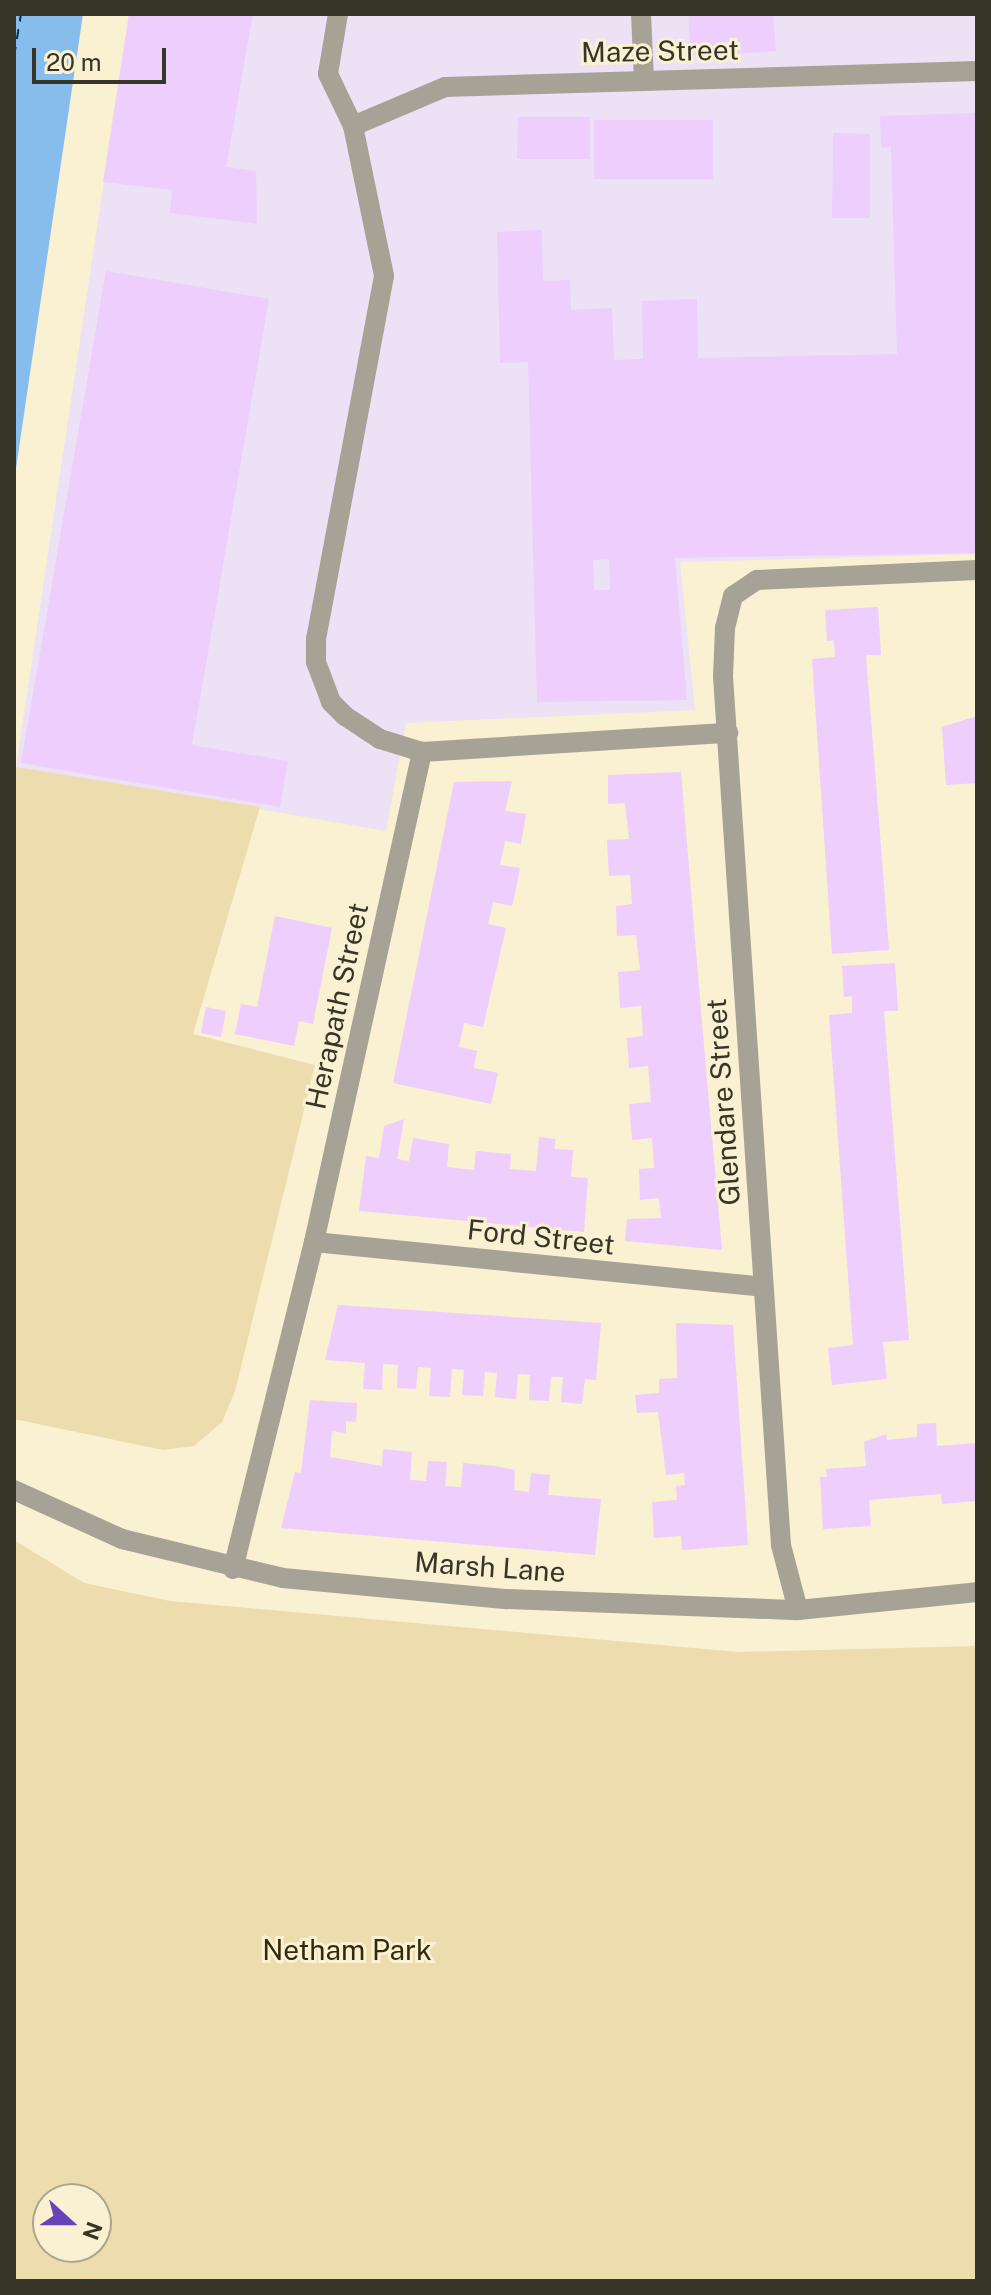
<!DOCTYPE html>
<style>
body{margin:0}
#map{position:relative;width:991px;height:2295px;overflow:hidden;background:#faf0d2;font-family:"Public Sans",sans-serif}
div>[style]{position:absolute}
.commercial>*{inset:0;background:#ede1f6}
.green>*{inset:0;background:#ecdcae}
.water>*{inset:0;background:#86bded}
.ferry>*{height:2px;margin-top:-1px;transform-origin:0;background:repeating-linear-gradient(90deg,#022e4d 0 10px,transparent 0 18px)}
.building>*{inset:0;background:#edcefd}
.lane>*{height:20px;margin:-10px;padding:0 10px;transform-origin:10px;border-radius:10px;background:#a7a296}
.street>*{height:20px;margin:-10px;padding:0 10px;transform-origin:10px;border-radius:10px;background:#a7a296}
span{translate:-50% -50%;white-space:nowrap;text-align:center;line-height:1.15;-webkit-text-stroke:6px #faf0d2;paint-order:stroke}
.street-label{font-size:28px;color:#373428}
.park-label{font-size:28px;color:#342a0b}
.frame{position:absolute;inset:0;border:16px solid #373428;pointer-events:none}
.north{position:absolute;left:32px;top:2183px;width:80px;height:80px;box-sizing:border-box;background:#faf0d2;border:2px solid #aca58e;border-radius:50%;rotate:111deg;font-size:22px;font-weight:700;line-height:32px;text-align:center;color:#373428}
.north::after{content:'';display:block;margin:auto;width:28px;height:36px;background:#6842ba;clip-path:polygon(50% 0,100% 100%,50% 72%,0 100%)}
.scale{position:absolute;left:32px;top:48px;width:134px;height:36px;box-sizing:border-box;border:4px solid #373428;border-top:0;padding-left:10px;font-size:24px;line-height:28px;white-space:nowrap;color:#373428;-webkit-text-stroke:6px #faf0d2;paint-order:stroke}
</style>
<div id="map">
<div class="commercial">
<i style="clip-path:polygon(129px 14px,977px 14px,977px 554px,680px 562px,695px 710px,406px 723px,386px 831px,16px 767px)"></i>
</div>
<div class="green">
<i style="clip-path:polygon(16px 767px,260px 807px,193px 1034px,315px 1065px,235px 1391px,222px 1422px,194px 1446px,163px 1450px,14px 1419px)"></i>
<i style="clip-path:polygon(evenodd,14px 1540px,84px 1583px,170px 1601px,738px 1652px,977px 1646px,977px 2281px,14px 2281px,14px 1540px,96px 2199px,96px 2247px,48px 2247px,48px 2199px,96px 2199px)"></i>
</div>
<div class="water">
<i style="clip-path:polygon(14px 14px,83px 14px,14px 482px)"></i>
</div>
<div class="ferry">
<i style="left:14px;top:57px;width:44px;rotate:-80.8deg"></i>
</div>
<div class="building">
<i style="clip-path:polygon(129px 14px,253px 14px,226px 167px,256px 171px,257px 224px,170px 213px,172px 190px,103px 182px)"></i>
<i style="clip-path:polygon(688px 14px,773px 14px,776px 51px,691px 57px)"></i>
<i style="clip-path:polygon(evenodd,977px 113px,977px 553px,675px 558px,687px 700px,537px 702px,528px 362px,500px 363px,497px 232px,542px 230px,543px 281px,570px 280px,571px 310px,612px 308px,614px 360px,643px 359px,642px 301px,697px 299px,698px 358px,897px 354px,891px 147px,881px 148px,880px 116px,977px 113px,609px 559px,610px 590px,594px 590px,593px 560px,609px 559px)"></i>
<i style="clip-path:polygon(518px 117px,590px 117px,590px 159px,517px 159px)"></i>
<i style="clip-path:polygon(594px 120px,713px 120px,713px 179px,594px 179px)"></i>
<i style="clip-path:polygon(833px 133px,870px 134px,870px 218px,832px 218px)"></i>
<i style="clip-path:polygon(106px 271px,269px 299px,192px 745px,288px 761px,280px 807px,21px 763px)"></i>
<i style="clip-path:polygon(878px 607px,881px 655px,866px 655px,889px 950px,832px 954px,812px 659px,835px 657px,834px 640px,827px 641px,825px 610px)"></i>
<i style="clip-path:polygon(977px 716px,977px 783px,946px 785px,942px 727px)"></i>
<i style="clip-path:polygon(681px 772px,701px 1011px,722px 1250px,625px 1241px,627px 1219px,661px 1218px,659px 1198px,640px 1200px,639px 1169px,654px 1168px,652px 1138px,632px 1140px,629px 1104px,651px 1102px,648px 1066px,629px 1068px,627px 1038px,643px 1036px,641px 1006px,620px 1008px,618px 972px,640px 970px,636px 935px,617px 936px,616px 906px,632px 904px,630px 875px,609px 876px,607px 840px,629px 839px,625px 803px,608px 804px,608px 775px)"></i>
<i style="clip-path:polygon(512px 781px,505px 811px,526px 814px,521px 844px,505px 841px,500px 865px,520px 868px,515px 894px,512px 906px,493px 902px,488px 924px,506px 928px,483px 1027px,464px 1023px,459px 1047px,477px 1051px,474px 1068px,498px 1073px,491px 1104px,393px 1083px,454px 782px)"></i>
<i style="clip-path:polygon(275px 916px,332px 928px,313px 1024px,299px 1021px,294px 1046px,235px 1034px,241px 1004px,257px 1007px)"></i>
<i style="clip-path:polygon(895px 963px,898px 1011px,884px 1011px,909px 1340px,883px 1342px,887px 1379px,832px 1385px,828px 1348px,853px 1345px,829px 1015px,852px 1013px,852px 996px,844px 997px,842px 966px)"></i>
<i style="clip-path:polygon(206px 1007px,226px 1011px,221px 1037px,201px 1033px)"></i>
<i style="clip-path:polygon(404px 1119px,397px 1159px,409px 1161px,413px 1138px,449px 1144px,447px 1167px,474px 1170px,476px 1151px,511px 1154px,510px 1169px,536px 1171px,539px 1137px,556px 1139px,554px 1149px,573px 1150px,571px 1177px,588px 1178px,584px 1232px,359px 1211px,366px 1156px,379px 1158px,384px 1126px)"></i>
<i style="clip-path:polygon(338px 1305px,601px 1323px,596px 1380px,585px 1379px,582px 1404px,561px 1402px,563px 1377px,551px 1377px,549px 1401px,529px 1400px,530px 1375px,518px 1374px,516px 1399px,495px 1397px,497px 1373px,485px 1372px,483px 1396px,462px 1395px,464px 1370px,452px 1369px,450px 1397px,429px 1396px,431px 1368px,418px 1367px,416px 1389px,397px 1388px,398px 1365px,383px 1364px,382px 1390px,363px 1389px,365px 1363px,325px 1360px)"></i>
<i style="clip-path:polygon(676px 1323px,733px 1325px,748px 1545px,682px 1550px,681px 1536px,654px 1538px,652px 1502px,677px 1500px,676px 1486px,685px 1485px,684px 1473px,666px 1475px,658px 1412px,637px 1413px,635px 1395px,659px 1393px,659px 1379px,677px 1378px)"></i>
<i style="clip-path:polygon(310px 1400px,357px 1403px,356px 1422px,346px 1421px,346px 1433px,332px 1431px,330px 1457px,382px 1466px,383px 1449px,412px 1452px,410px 1480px,426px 1481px,428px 1461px,447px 1462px,445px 1486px,461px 1487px,463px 1463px,496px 1466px,515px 1470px,514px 1490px,529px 1492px,531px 1473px,550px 1475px,548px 1495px,601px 1499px,595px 1555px,281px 1528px,295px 1472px,301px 1473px)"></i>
<i style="clip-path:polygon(936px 1423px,937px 1446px,977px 1443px,977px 1501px,942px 1504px,941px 1494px,869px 1500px,871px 1526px,823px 1529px,820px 1477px,827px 1477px,826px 1469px,866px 1466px,864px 1442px,886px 1434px,887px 1440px,917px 1437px,917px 1424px)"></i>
</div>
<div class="lane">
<i style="left:338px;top:14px;width:61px;rotate:99.5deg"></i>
<i style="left:328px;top:74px;width:58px;rotate:64.3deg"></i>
<i style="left:353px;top:126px;width:153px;rotate:78.3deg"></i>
<i style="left:384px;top:276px;width:369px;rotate:100.6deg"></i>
<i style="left:316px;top:639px;width:23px;rotate:90deg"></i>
<i style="left:316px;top:662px;width:43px;rotate:69.4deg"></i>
<i style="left:331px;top:702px;width:20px;rotate:45deg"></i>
<i style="left:345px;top:716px;width:42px;rotate:33.3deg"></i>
<i style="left:380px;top:739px;width:44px;rotate:17.2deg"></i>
<i style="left:641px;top:14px;width:66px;rotate:87.4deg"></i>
<i style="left:353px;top:126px;width:100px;rotate:-23deg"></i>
<i style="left:445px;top:87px;width:532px;rotate:-1.72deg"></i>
</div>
<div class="street">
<i style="left:314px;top:1242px;width:451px;rotate:5.7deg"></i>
<i style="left:14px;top:1490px;width:119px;rotate:24.4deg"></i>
<i style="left:122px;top:1539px;width:166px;rotate:13.6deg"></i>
<i style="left:283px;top:1578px;width:225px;rotate:5.4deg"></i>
<i style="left:507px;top:1599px;width:291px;rotate:2.2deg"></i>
<i style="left:798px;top:1610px;width:180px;rotate:-5.7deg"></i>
<i style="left:233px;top:1569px;width:337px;rotate:-76.1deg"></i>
<i style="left:314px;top:1242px;width:502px;rotate:-77.57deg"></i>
<i style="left:422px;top:752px;width:307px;rotate:-3.6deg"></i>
<i style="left:798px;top:1610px;width:67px;rotate:-104.7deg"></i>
<i style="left:781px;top:1545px;width:870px;rotate:-93.82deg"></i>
<i style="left:723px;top:677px;width:49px;rotate:-87.7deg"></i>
<i style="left:725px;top:628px;width:33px;rotate:-76deg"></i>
<i style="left:733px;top:596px;width:29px;rotate:-34deg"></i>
<i style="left:757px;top:580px;width:220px;rotate:-2.6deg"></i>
</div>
<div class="street-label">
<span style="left:660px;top:51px;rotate:-1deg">Maze Street</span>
<span style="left:337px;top:1006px;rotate:-78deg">Herapath Street</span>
<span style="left:723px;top:1102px;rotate:-94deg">Glendare Street</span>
<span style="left:541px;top:1237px;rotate:6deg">Ford Street</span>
<span style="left:490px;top:1567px;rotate:4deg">Marsh Lane</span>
</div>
<div class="park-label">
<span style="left:347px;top:1950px">Netham Park</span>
</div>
<div class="frame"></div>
<div class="north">N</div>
<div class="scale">20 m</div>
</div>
